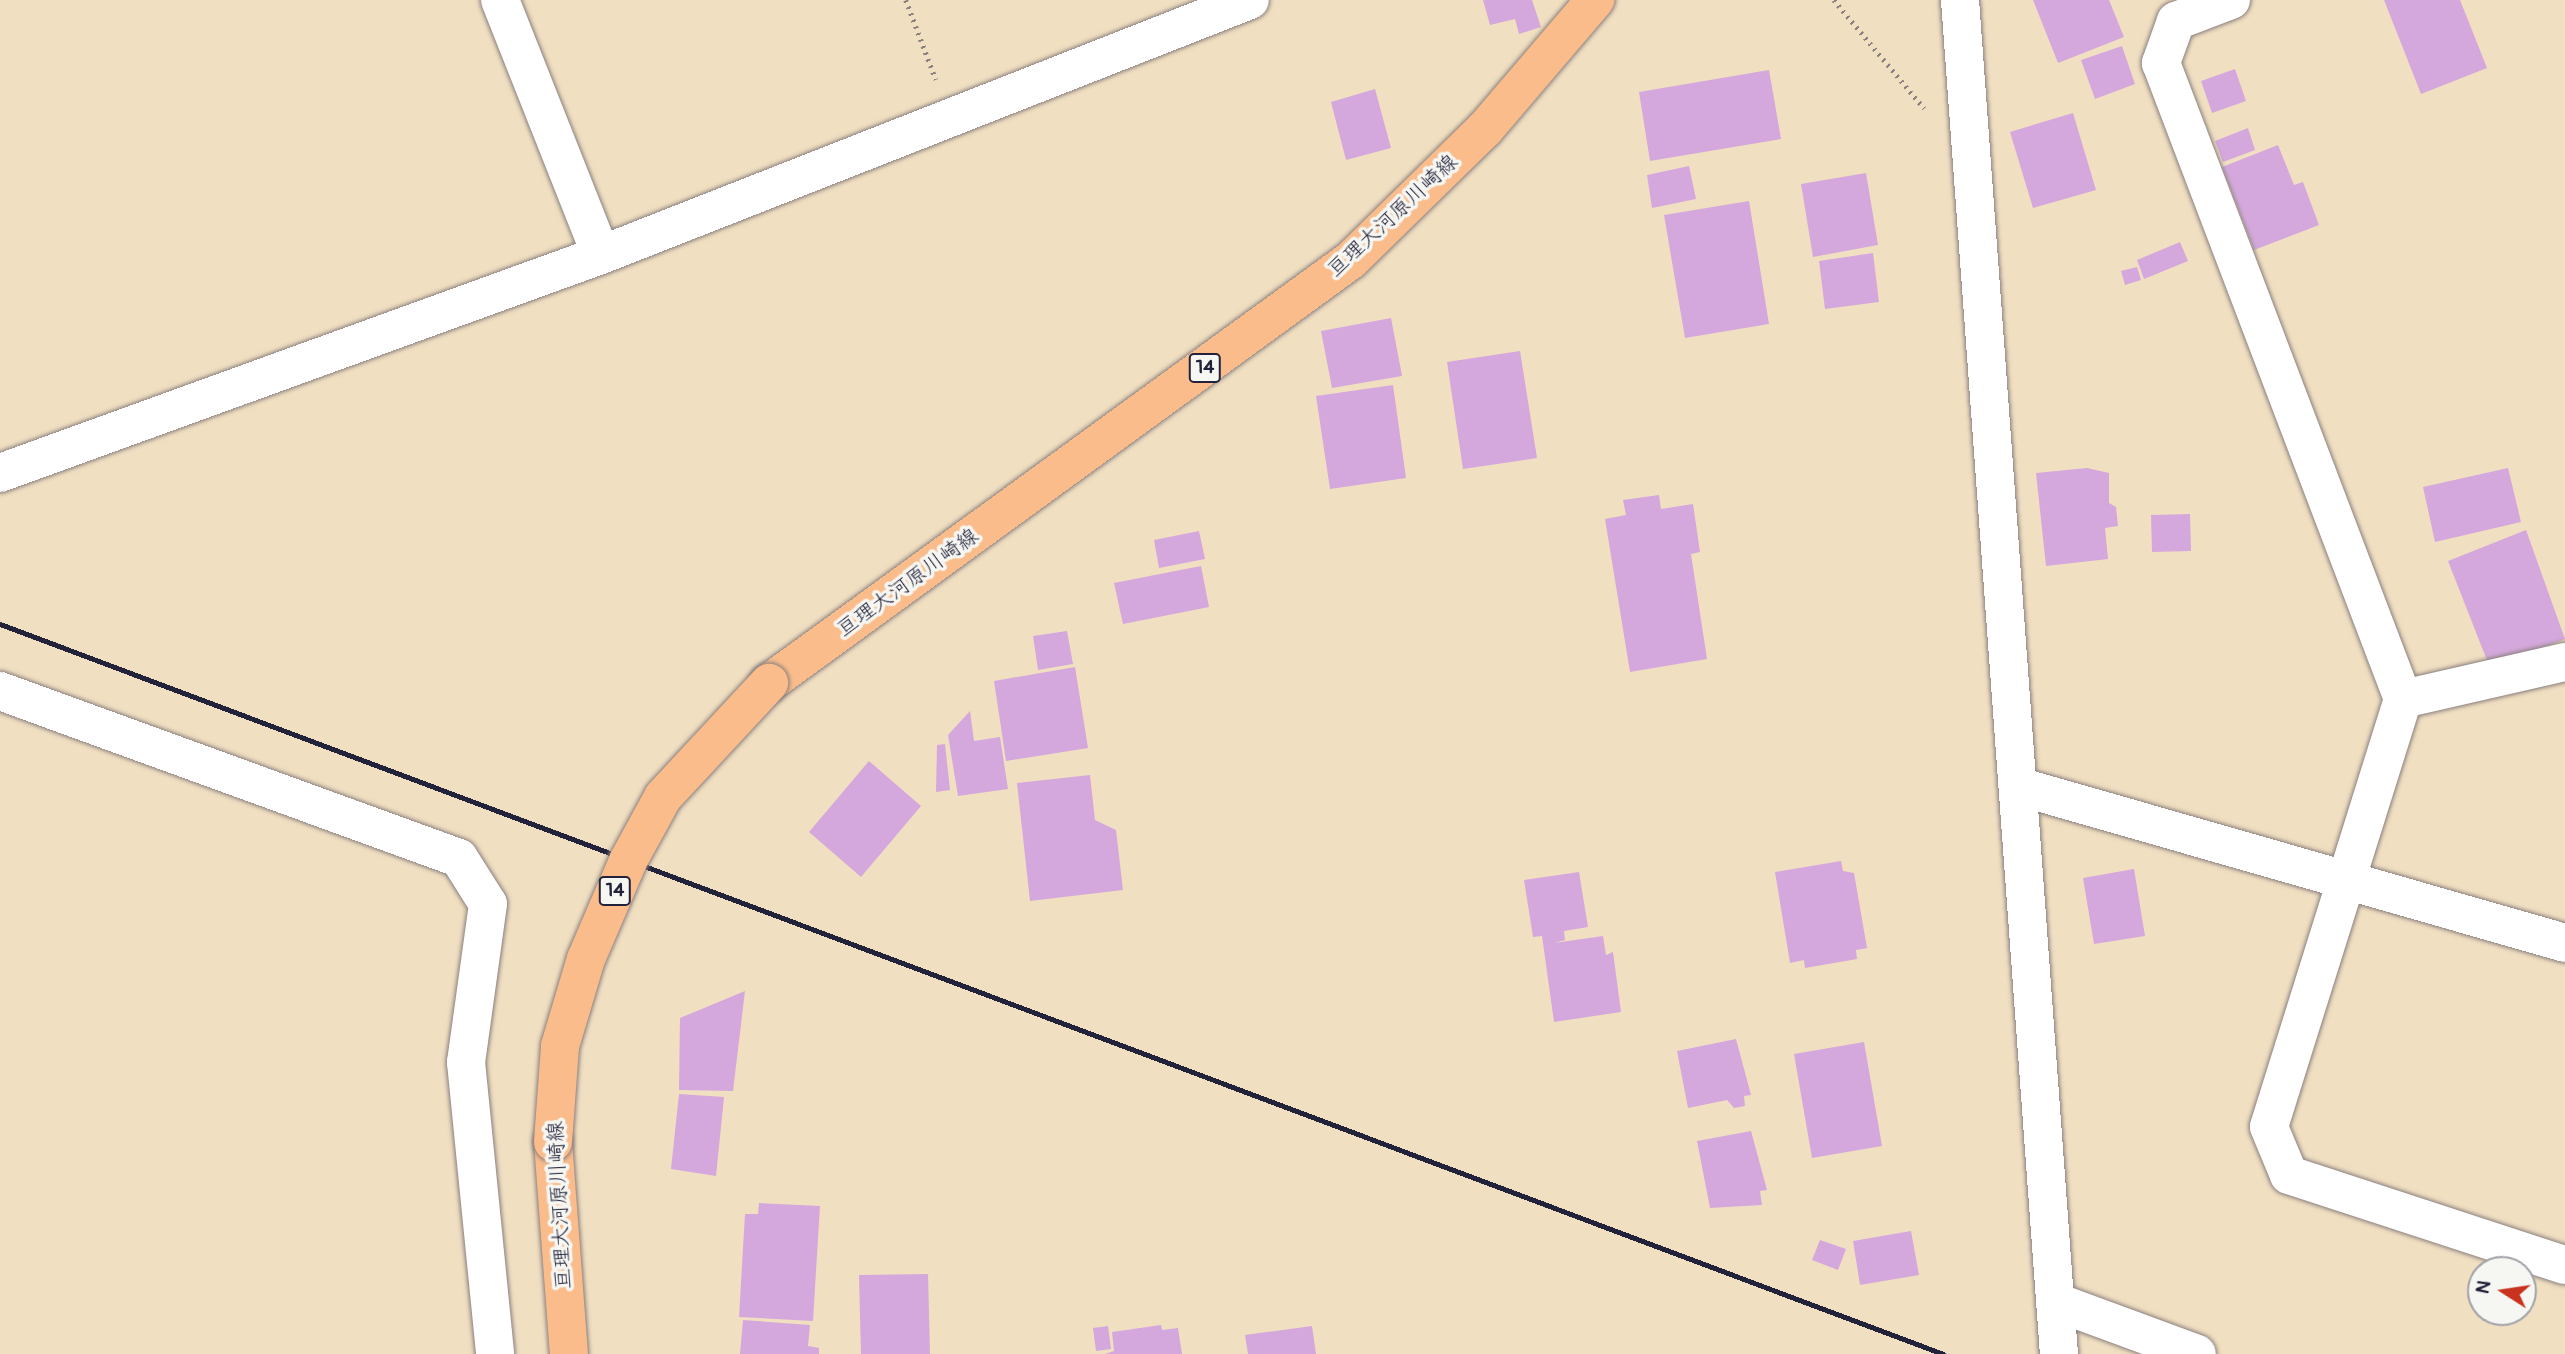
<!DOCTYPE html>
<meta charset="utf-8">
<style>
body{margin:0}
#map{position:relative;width:2565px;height:1354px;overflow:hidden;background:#f1dfc2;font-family:Pangolin,"Klee One",sans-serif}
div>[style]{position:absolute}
.building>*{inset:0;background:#d4a8dc}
.path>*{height:4.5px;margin-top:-2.25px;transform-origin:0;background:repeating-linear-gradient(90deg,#8a807e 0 2px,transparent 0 7px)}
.roads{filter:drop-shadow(0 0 2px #8a807e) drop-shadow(0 0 2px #8a807e)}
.minor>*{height:38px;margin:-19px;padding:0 19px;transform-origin:19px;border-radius:19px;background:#fff}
.major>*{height:38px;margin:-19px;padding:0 19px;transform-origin:19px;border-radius:19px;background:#fabc8b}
.rail>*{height:5px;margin:-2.5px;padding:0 2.5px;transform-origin:2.5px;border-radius:2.5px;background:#22223b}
.bridges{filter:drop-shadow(0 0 2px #8a807e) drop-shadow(0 0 2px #8a807e)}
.major-bridge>*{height:38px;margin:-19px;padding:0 19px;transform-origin:19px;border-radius:19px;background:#fabc8b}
span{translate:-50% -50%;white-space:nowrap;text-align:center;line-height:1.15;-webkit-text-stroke:7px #f6f6f2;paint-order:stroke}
.shield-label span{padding:2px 5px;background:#f6f6f2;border:2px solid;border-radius:5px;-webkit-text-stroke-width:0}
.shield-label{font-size:19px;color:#22223b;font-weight:700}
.street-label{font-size:21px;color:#22223b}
.north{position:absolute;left:2467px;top:1256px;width:70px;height:70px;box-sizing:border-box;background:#f6f6f2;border:2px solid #a1a1a9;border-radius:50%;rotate:282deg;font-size:19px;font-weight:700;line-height:28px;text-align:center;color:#22223b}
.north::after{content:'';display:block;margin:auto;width:24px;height:32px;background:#c8321e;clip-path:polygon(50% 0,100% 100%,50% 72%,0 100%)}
</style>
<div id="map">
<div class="building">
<i style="clip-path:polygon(1483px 0,1532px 0,1541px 27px,1519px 34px,1515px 19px,1490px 25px)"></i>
<i style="clip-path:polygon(2033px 0,2109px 0,2124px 37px,2058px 63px)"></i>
<i style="clip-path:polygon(2384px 0,2460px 0,2487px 68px,2421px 94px)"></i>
<i style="clip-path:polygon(2122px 46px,2135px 84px,2095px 99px,2081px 60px)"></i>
<i style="clip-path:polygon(2235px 69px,2246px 101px,2212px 113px,2201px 81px)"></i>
<i style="clip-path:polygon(1769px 70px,1781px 139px,1650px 161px,1639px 92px)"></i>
<i style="clip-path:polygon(1375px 89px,1391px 148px,1346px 160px,1331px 102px)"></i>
<i style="clip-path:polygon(2073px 113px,2096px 190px,2033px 208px,2010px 132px)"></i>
<i style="clip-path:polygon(2248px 128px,2255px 150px,2223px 162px,2215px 141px)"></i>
<i style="clip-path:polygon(2278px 145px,2294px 185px,2303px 182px,2319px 225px,2254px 250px,2222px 167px)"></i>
<i style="clip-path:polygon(1689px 166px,1696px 199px,1652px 208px,1647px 175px)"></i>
<i style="clip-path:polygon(1866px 173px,1878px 245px,1813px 257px,1801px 184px)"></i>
<i style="clip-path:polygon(1749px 201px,1769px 324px,1685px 338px,1664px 215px)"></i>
<i style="clip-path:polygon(2180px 242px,2188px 261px,2144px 279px,2137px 260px)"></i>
<i style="clip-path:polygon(1873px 253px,1879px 302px,1825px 309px,1819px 261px)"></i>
<i style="clip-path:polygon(2137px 267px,2141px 280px,2125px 285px,2121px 271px)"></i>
<i style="clip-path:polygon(1391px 318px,1402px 376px,1332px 388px,1321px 331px)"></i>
<i style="clip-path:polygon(1520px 351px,1537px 458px,1463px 469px,1447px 362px)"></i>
<i style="clip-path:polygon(1393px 385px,1406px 478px,1330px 489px,1316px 396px)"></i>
<i style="clip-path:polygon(2087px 468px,2109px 473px,2109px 503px,2116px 507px,2118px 526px,2105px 528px,2108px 559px,2046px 566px,2036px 473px)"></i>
<i style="clip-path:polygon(2508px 468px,2521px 522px,2435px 542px,2423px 487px)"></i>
<i style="clip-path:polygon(1659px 495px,1661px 509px,1693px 504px,1700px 552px,1691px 554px,1707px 659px,1630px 672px,1605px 519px,1626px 515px,1623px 500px)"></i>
<i style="clip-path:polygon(2190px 514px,2191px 551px,2152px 552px,2151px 515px)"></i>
<i style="clip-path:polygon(2526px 530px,2565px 639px,2490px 668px,2448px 561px)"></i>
<i style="clip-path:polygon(1199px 531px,1205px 559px,1159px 568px,1154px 540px)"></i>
<i style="clip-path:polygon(1201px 566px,1209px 607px,1123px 624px,1114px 583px)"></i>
<i style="clip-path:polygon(1067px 631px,1073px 664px,1038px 670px,1033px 636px)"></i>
<i style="clip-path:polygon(1075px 667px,1088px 748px,1006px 761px,994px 681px)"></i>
<i style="clip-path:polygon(970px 711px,974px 741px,1000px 737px,1008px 789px,958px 796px,948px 735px)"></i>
<i style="clip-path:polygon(945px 744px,950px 790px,936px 792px,937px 745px)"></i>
<i style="clip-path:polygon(869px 761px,921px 806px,861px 877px,809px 832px)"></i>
<i style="clip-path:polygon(1090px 775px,1095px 820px,1116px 830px,1123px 890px,1030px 901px,1017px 783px)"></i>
<i style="clip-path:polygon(1841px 861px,1843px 871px,1854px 873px,1867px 948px,1856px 950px,1857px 959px,1805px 968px,1804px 960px,1790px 963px,1775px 872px)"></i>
<i style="clip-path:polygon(2134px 869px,2145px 936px,2094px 944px,2083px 878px)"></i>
<i style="clip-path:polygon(1579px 872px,1588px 927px,1564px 931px,1565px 940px,1554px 943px,1603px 936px,1606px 955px,1613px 952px,1621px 1012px,1554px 1022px,1542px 936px,1533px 937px,1524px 880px)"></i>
<i style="clip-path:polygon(745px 991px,733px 1091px,679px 1090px,680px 1018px)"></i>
<i style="clip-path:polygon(1736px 1039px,1751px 1095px,1744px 1096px,1745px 1106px,1734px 1108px,1727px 1100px,1688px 1108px,1677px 1051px)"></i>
<i style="clip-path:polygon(1864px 1042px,1882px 1146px,1812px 1158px,1794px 1054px)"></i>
<i style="clip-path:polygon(679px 1094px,724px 1097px,716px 1176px,671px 1169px)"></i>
<i style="clip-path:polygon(1751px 1131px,1767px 1190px,1760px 1191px,1762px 1205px,1710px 1208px,1697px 1141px)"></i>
<i style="clip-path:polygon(759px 1203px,820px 1206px,813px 1321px,739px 1317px,745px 1214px,758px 1214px)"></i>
<i style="clip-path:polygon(1911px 1231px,1919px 1275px,1860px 1285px,1853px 1241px)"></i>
<i style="clip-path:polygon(1820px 1240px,1846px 1249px,1838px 1270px,1812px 1260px)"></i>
<i style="clip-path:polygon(928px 1274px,930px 1354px,861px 1354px,859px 1275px)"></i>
<i style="clip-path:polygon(743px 1320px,810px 1325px,808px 1346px,819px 1348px,819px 1354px,740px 1354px)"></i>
<i style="clip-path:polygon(1161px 1325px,1162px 1330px,1178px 1328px,1182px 1354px,1105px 1354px,1114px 1351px,1112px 1332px)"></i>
<i style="clip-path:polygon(1108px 1326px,1111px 1349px,1096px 1351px,1093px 1328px)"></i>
<i style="clip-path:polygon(1312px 1326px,1316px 1354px,1248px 1354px,1245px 1335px)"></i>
</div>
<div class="path">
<i style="left:906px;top:0;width:85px;rotate:69.4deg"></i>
<i style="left:1834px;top:0;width:141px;rotate:50.2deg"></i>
</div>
<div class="roads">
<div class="minor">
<i style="left:500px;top:0;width:274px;rotate:68.4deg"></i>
<i style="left:1960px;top:0;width:1358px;rotate:85.82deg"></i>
<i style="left:2231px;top:0;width:59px;rotate:159.1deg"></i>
<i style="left:2176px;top:21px;width:45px;rotate:109.7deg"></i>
<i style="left:2161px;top:63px;width:680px;rotate:69.17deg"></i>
<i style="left:2403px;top:699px;width:448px;rotate:107.4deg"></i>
<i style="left:2269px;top:1127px;width:52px;rotate:67.4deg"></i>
<i style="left:2289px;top:1175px;width:290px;rotate:18.1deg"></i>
<i style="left:0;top:473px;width:639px;rotate:-19.94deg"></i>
<i style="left:601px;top:255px;width:697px;rotate:-21.45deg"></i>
<i style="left:0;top:691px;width:488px;rotate:20deg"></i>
<i style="left:459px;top:858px;width:54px;rotate:57.8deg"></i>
<i style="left:488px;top:904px;width:160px;rotate:97.9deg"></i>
<i style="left:466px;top:1062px;width:293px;rotate:84.3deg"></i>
<i style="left:2403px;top:699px;width:166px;rotate:-12.9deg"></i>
<i style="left:2021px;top:787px;width:566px;rotate:16deg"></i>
<i style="left:2056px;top:1302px;width:150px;rotate:20.2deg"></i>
</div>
<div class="major">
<i style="left:769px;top:683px;width:719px;rotate:-36.01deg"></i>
<i style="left:1351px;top:260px;width:187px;rotate:-44.4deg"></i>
<i style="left:1485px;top:129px;width:170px;rotate:-49.5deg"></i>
<i style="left:553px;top:1142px;width:213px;rotate:85.7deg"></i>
</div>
</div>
<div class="rail">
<i style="left:0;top:624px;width:2076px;rotate:20.59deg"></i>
</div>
<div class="bridges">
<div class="major-bridge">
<i style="left:553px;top:1142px;width:96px;rotate:-85.8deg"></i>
<i style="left:560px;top:1046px;width:91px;rotate:-73.4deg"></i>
<i style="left:586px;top:959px;width:107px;rotate:-66.8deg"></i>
<i style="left:628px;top:861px;width:73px;rotate:-61.3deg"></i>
<i style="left:663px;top:797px;width:156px;rotate:-47.1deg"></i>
</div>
</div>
<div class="shield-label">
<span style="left:1205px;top:368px">14</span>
<span style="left:615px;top:891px">14</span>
</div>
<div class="street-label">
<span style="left:1393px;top:216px;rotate:-43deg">亘理大河原川崎線</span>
<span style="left:908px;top:583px;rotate:-36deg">亘理大河原川崎線</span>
<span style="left:560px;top:1205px;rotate:-93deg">亘理大河原川崎線</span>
</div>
<div class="north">N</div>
</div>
